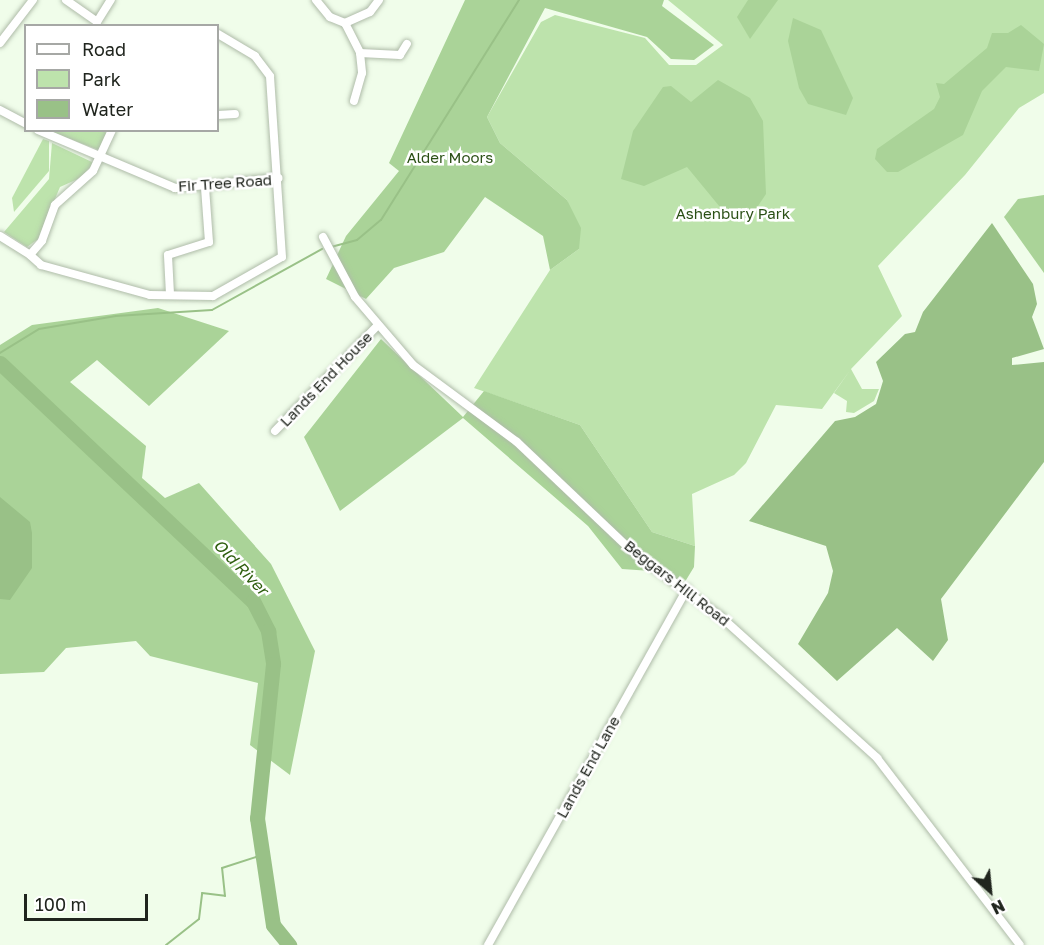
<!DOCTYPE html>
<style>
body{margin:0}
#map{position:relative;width:1044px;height:945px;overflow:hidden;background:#f0fdea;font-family:"Golos Text",sans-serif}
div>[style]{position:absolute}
.green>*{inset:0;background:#bde3ac}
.forest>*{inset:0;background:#aad398}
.water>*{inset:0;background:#99c187}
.stream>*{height:2px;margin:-1px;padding:0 1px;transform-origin:1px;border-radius:1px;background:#99c187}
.river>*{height:15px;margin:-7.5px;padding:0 7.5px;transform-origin:7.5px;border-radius:7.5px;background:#99c187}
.roads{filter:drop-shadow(0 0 2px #afbca9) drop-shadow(0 0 2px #afbca9)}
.street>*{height:8px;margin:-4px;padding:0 4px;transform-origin:4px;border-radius:4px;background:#fff}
span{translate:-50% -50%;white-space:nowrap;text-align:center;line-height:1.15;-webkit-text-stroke:5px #fff;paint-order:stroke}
.park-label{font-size:15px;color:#2b5016}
.street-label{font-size:15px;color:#20251e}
.water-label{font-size:16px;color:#2e5e0e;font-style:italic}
.legend{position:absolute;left:24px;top:24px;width:195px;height:108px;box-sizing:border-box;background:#fff;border:2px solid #a6a8a5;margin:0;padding:8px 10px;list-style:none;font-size:18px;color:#20251e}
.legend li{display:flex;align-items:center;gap:12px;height:30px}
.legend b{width:30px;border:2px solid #a6a8a5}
.north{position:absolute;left:960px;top:861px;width:60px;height:60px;-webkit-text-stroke:4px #fff;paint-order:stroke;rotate:153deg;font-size:16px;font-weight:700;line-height:24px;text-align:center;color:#20251e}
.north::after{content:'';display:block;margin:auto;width:21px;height:27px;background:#20251e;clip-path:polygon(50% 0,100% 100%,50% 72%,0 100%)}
.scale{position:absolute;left:24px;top:894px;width:124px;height:27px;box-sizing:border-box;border:3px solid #20251e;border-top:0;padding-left:8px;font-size:18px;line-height:21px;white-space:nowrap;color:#20251e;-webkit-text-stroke:4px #fff;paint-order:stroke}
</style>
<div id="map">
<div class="green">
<i style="clip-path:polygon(668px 0,1044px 0,1044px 93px,1019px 108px,965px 175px,878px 266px,902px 316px,851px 369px,862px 389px,879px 389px,874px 401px,854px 413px,846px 412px,847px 401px,834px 393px,851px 369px,822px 409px,776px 405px,746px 463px,734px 475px,692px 494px,695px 546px,652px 532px,580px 425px,474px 388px,550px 270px,579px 249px,567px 200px,500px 143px,487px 117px,541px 22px,555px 15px,645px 38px,669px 65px,696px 65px,723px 45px)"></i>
<i style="clip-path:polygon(49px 131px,105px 131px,107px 135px,99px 150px)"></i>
<i style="clip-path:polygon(43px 139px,49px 141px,49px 171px,14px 212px,12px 198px)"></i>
<i style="clip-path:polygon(52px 143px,94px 163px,80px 178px,60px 187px,38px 239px,27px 247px,4px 232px,49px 179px)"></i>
</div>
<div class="forest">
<i style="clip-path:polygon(465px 0,664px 0,662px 6px,714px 45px,694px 60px,671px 59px,647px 37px,545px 8px,487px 117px,500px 143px,567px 200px,581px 228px,579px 249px,550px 270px,543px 236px,485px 197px,444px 252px,394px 268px,366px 299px,326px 279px,346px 236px,399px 171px,389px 163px)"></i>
<i style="clip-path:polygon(748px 0,778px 0,750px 39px,737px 17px)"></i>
<i style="clip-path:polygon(793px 18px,821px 30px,853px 98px,846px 115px,808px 104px,799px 88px,788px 41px)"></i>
<i style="clip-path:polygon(1021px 25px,1044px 44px,1039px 71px,1006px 67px,982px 91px,963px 135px,898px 172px,887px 172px,875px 159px,877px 149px,934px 109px,940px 97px,936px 83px,944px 84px,987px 48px,992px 33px,1008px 33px)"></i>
<i style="clip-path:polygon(718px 80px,750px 98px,763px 121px,766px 194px,756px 209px,729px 218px,687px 167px,644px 186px,621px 179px,633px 131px,663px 87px,671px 86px,691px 102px)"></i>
<i style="clip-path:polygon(1044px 195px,1044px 273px,1004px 217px,1018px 199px)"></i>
<i style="clip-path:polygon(158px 308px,229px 331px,149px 406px,97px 360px,70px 382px,146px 446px,142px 478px,165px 498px,199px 483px,271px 564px,315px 651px,290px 775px,250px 745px,258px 683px,150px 656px,136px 641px,66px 648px,44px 672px,0 674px,0 345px,32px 325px)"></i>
<i style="clip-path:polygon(381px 339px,463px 417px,484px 391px,580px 425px,652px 532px,695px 546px,694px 567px,680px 590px,651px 571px,622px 569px,588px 526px,463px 418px,340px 511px,304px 437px)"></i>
</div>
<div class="water">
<i style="clip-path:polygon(992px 223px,1033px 284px,1037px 304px,1032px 317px,1044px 349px,1012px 358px,1012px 365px,1044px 362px,1044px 462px,941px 599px,948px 640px,933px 661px,897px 628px,837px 681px,798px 644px,828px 593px,833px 571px,826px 546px,749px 521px,835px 421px,855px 417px,876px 404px,883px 381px,876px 362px,905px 334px,915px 332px,923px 312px)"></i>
<i style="clip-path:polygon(0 497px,30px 522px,32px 533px,32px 568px,10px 600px,0 599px)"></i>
</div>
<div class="stream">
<i style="left:331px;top:247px;width:27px;rotate:-15deg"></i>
<i style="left:357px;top:240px;width:31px;rotate:-40deg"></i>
<i style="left:381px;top:220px;width:260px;rotate:-57.9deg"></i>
<i style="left:0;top:353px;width:46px;rotate:-31.6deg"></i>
<i style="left:39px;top:329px;width:78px;rotate:-9.6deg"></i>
<i style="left:116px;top:316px;width:96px;rotate:-3.6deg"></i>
<i style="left:212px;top:310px;width:126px;rotate:-29deg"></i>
<i style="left:166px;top:945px;width:42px;rotate:-38.2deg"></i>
<i style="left:199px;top:919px;width:26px;rotate:-83deg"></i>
<i style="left:202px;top:893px;width:23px;rotate:7deg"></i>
<i style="left:225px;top:896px;width:28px;rotate:-96deg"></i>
<i style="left:222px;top:868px;width:42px;rotate:-18deg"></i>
</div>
<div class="river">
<i style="left:0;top:363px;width:347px;rotate:43.3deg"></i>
<i style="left:253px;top:601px;width:34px;rotate:63deg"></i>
<i style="left:268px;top:631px;width:33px;rotate:81deg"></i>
<i style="left:273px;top:664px;width:155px;rotate:95.9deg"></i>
<i style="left:257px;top:818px;width:108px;rotate:81.5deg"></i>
<i style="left:273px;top:925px;width:26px;rotate:51deg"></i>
</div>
<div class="roads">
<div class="street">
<i style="left:66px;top:0;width:38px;rotate:35deg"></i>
<i style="left:97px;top:22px;width:26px;rotate:-58deg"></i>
<i style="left:316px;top:0;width:22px;rotate:51deg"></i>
<i style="left:330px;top:17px;width:16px;rotate:22deg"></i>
<i style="left:345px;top:23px;width:27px;rotate:-24deg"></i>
<i style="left:370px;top:12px;width:15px;rotate:-53deg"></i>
<i style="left:345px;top:23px;width:34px;rotate:63deg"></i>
<i style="left:360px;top:53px;width:20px;rotate:84deg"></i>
<i style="left:362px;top:73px;width:29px;rotate:106deg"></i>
<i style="left:0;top:43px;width:54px;rotate:-52.5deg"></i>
<i style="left:360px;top:53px;width:40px;rotate:2.9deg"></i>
<i style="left:400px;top:55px;width:13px;rotate:-58deg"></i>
<i style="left:0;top:110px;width:30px;rotate:28deg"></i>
<i style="left:218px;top:115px;width:17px;rotate:-3deg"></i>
<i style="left:38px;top:130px;width:149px;rotate:22.9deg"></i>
<i style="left:175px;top:188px;width:104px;rotate:-5.5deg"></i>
<i style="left:112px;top:130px;width:45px;rotate:114.9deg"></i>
<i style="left:93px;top:171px;width:51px;rotate:138.2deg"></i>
<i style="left:55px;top:205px;width:38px;rotate:110deg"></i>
<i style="left:42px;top:241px;width:18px;rotate:131deg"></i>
<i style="left:30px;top:255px;width:15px;rotate:42deg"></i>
<i style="left:41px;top:265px;width:113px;rotate:15.4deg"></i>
<i style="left:150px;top:295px;width:63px;rotate:0.9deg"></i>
<i style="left:213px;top:296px;width:79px;rotate:-29.5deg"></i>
<i style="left:282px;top:257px;width:181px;rotate:-93.8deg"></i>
<i style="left:270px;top:76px;width:25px;rotate:-127deg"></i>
<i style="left:255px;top:56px;width:43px;rotate:-149.3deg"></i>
<i style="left:0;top:236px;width:36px;rotate:32deg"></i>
<i style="left:323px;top:237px;width:68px;rotate:61.9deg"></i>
<i style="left:355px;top:297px;width:89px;rotate:49.5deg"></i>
<i style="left:413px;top:365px;width:129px;rotate:36.5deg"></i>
<i style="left:517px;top:442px;width:158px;rotate:43.5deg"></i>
<i style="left:632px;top:551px;width:109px;rotate:36.5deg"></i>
<i style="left:720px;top:616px;width:212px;rotate:42.1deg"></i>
<i style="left:877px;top:758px;width:235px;rotate:52.6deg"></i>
<i style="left:170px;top:294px;width:39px;rotate:-93deg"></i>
<i style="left:168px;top:255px;width:43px;rotate:-17.6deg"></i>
<i style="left:209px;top:242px;width:55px;rotate:-94.2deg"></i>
<i style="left:275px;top:431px;width:146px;rotate:-45.8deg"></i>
<i style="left:488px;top:945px;width:408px;rotate:-60.8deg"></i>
</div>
</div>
<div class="park-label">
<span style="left:450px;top:158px">Alder Moors</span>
<span style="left:733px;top:214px">Ashenbury Park</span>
</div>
<div class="street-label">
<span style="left:225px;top:183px;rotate:-4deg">Fir Tree Road</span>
<span style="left:326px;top:379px;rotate:-46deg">Lands End House</span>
<span style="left:677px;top:583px;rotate:38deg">Beggars Hill Road</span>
<span style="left:588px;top:767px;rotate:-61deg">Lands End Lane</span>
</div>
<div class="water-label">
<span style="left:241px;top:567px;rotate:46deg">Old River</span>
</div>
<ul class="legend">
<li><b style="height:8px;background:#fff"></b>Road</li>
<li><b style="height:16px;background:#bde3ac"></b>Park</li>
<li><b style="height:16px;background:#99c187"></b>Water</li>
</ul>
<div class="north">N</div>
<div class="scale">100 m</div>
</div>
